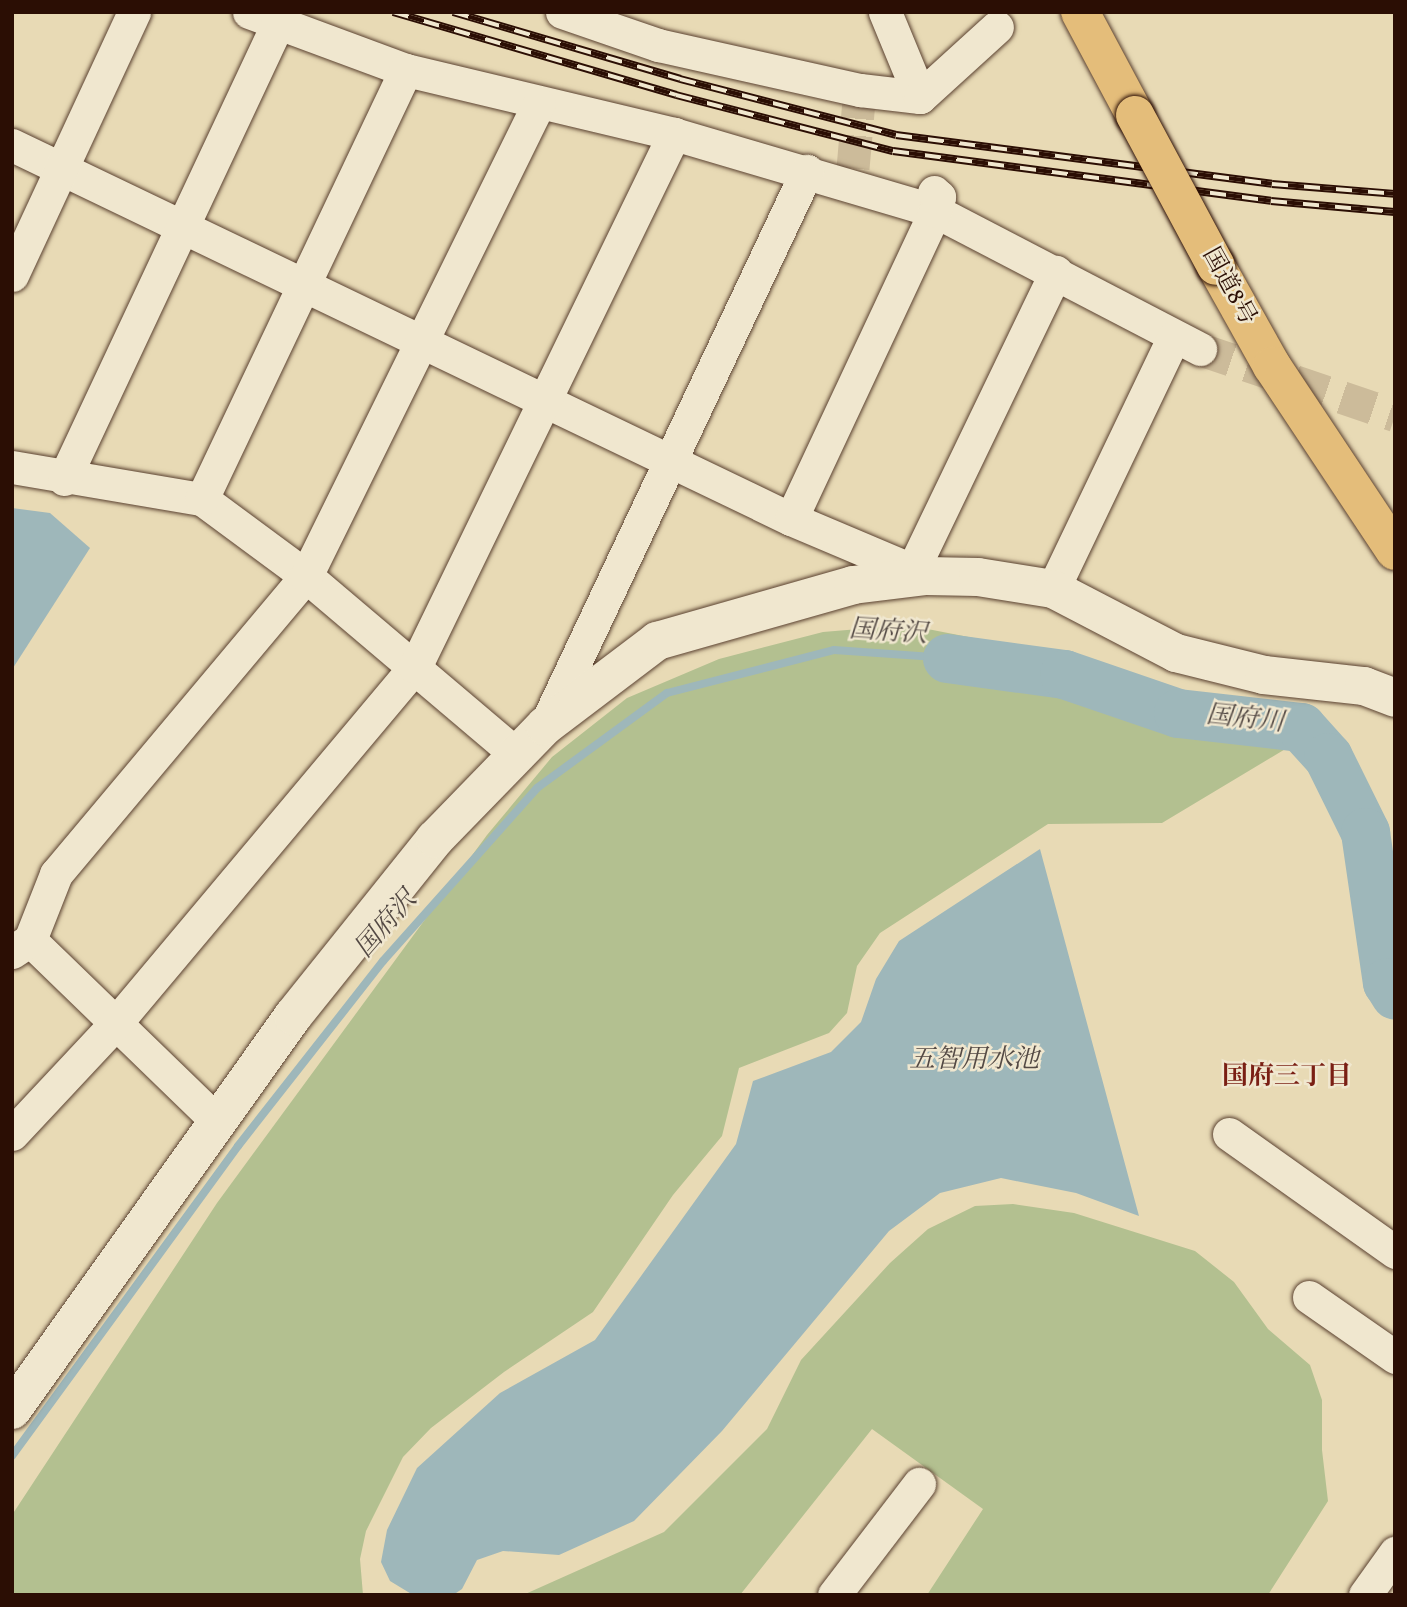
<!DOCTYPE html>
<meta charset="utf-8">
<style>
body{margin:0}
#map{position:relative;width:1407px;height:1607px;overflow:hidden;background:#e8dab5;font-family:Vollkorn,"Noto Serif JP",serif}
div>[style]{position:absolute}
.green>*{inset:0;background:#b3c090}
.water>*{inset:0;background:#9eb7ba}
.stream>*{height:8px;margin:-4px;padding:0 4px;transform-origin:4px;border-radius:4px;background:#9eb7ba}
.river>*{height:49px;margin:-24.5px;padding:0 24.5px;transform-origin:24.5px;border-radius:24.5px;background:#9eb7ba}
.minor-tunnel>*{height:33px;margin-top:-16.5px;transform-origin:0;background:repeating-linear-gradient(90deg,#ccbb9a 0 33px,transparent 0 50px)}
.roads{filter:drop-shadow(0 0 2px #5a4130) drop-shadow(0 0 2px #5a4130)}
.minor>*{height:33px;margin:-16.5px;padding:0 16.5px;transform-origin:16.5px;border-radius:16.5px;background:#f0e7cf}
.tertiary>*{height:38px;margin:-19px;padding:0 19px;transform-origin:19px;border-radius:19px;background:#f0e7cf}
.trunk>*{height:38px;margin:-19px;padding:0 19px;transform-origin:19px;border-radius:19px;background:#e4bd7a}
.rail>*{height:8px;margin-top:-4px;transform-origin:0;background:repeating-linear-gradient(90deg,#f0e7cf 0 16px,#2b0e04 0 32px);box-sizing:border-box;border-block:2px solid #2b0e04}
.bridges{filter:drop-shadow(0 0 2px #2b0e04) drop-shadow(0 0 2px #2b0e04)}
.trunk-bridge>*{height:38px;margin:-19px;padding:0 19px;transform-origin:19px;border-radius:19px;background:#e4bd7a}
span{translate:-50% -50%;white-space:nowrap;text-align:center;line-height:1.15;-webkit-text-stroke:5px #f0e7cf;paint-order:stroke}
.street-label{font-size:24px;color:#2b0e04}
.water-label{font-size:26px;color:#534944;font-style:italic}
.neighbourhood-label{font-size:26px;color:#7a1f14;font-weight:700}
.frame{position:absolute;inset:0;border:14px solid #2b0e04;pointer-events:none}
</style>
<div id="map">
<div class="green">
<i style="clip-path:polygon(907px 625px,989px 641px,1100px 679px,1169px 692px,1258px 718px,1287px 748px,1162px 823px,1048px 824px,880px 933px,857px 966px,847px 1013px,829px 1033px,739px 1068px,722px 1136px,673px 1195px,593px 1312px,504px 1372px,431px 1428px,403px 1457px,366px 1531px,360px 1559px,363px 1595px,12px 1595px,12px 1515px,217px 1203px,487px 835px,552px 757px,627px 698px,719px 659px,823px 632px)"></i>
<i style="clip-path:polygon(1013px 1204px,1074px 1213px,1195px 1251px,1234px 1282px,1268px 1329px,1310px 1365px,1322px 1400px,1322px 1450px,1328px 1501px,1268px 1595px,927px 1595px,983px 1509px,872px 1429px,740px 1595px,523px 1595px,664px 1532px,767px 1429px,801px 1360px,890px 1263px,928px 1229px,975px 1206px)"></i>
</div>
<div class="water">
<i style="clip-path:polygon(12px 508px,50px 513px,90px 548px,13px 668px)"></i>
<i style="clip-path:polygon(1040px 849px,1139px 1216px,1076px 1193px,1001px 1178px,940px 1193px,889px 1231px,722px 1431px,634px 1521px,559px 1555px,503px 1551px,477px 1560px,462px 1589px,453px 1595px,413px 1595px,390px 1581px,381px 1562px,387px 1530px,417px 1468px,500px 1393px,595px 1340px,736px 1144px,753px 1081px,831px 1052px,861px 1022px,876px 979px,899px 941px)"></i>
</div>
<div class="stream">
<i style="left:12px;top:1456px;width:384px;rotate:-53.9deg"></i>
<i style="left:238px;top:1146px;width:235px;rotate:-51.9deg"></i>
<i style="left:383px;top:961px;width:232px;rotate:-48.3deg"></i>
<i style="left:537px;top:788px;width:161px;rotate:-36.2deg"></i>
<i style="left:667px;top:693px;width:172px;rotate:-14.4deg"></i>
<i style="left:834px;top:650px;width:113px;rotate:4deg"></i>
</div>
<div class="river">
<i style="left:947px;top:658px;width:118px;rotate:7.8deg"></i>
<i style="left:1064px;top:674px;width:120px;rotate:18.9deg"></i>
<i style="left:1178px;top:713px;width:124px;rotate:6.5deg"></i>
<i style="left:1301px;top:727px;width:40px;rotate:48deg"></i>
<i style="left:1328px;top:757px;width:84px;rotate:63.7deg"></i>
<i style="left:1365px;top:832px;width:152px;rotate:81.7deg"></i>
<i style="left:1387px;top:982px;width:15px;rotate:58deg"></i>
</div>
<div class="minor-tunnel">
<i style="left:853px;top:168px;width:78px;rotate:-84.9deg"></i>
<i style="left:1200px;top:349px;width:206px;rotate:18.7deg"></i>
</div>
<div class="roads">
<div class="minor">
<i style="left:249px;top:12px;width:167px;rotate:20.3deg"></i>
<i style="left:406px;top:70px;width:276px;rotate:13.4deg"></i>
<i style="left:674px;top:134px;width:272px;rotate:16.4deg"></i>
<i style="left:935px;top:211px;width:299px;rotate:27.5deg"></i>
<i style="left:562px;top:12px;width:102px;rotate:19deg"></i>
<i style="left:658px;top:45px;width:207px;rotate:12.6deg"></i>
<i style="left:860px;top:90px;width:60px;rotate:6.7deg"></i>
<i style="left:920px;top:97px;width:92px;rotate:-112.4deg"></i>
<i style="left:920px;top:97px;width:104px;rotate:-42.3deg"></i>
<i style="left:12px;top:145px;width:864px;rotate:25.65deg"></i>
<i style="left:791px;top:519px;width:147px;rotate:22.9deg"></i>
<i style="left:12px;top:275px;width:290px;rotate:-65.1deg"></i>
<i style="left:12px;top:467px;width:193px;rotate:9.6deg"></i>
<i style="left:202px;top:499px;width:129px;rotate:36.5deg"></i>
<i style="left:306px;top:576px;width:274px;rotate:40.3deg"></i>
<i style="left:64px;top:479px;width:504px;rotate:-64.86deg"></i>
<i style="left:202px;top:499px;width:475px;rotate:-64.6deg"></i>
<i style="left:791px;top:519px;width:340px;rotate:-64.9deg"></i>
<i style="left:935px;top:211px;width:15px;rotate:-74deg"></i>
<i style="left:939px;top:197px;width:7px;rotate:-135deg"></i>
<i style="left:912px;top:571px;width:332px;rotate:-64.3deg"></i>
<i style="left:1053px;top:589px;width:280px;rotate:-64.4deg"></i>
<i style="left:545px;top:726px;width:614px;rotate:-64.73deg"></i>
<i style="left:30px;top:940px;width:259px;rotate:44.1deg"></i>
<i style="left:12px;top:952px;width:22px;rotate:-34deg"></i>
<i style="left:30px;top:940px;width:71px;rotate:-68.5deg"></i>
<i style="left:56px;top:874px;width:389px;rotate:-50deg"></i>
<i style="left:306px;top:576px;width:527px;rotate:-63.78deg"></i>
<i style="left:12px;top:1134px;width:151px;rotate:-46.9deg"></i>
<i style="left:115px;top:1024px;width:466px;rotate:-50deg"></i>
<i style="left:415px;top:667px;width:593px;rotate:-64.08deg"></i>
<i style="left:1229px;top:1134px;width:204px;rotate:35.4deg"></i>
<i style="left:1309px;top:1297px;width:105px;rotate:34.9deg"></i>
<i style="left:834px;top:1595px;width:140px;rotate:-52.6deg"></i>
<i style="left:1365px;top:1595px;width:52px;rotate:-54.5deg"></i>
</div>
<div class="tertiary">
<i style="left:12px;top:1410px;width:484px;rotate:-54.5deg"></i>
<i style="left:293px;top:1016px;width:227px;rotate:-51.3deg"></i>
<i style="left:435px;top:839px;width:158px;rotate:-45.8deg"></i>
<i style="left:545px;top:726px;width:141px;rotate:-37.2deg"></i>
<i style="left:657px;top:641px;width:204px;rotate:-15.9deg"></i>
<i style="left:853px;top:585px;width:74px;rotate:-7deg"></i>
<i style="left:926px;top:576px;width:52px;rotate:1.1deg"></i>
<i style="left:978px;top:577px;width:76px;rotate:9.1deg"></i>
<i style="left:1053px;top:589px;width:139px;rotate:27.5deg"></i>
<i style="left:1176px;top:653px;width:91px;rotate:14deg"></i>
<i style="left:1264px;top:675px;width:101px;rotate:6.3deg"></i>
<i style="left:1364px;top:686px;width:33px;rotate:21deg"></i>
</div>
<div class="trunk">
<i style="left:1080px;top:12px;width:117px;rotate:61.9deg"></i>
<i style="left:1216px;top:266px;width:115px;rotate:60.8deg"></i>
<i style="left:1272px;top:366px;width:222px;rotate:56.4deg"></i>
</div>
</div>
<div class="rail">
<i style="left:393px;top:12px;width:295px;rotate:16.3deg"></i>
<i style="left:676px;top:95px;width:224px;rotate:14.5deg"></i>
<i style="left:893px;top:151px;width:381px;rotate:7.5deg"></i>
<i style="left:1271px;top:201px;width:124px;rotate:5.1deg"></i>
<i style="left:453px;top:12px;width:237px;rotate:16.4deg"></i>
<i style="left:680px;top:79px;width:223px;rotate:14.5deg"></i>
<i style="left:896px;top:135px;width:379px;rotate:7.4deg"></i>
<i style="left:1272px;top:184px;width:123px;rotate:4.6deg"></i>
</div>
<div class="bridges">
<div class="trunk-bridge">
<i style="left:1135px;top:115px;width:171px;rotate:61.8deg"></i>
</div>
</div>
<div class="street-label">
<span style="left:1228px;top:287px;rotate:61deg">国道8号</span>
</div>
<div class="water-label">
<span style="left:888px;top:633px;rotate:4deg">国府沢</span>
<span style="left:1245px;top:720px;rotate:6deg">国府川</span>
<span style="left:387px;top:925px;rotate:-49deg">国府沢</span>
<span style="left:974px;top:1061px">五智用水池</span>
</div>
<div class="neighbourhood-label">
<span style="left:1287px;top:1078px">国府三丁目</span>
</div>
<div class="frame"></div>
</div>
